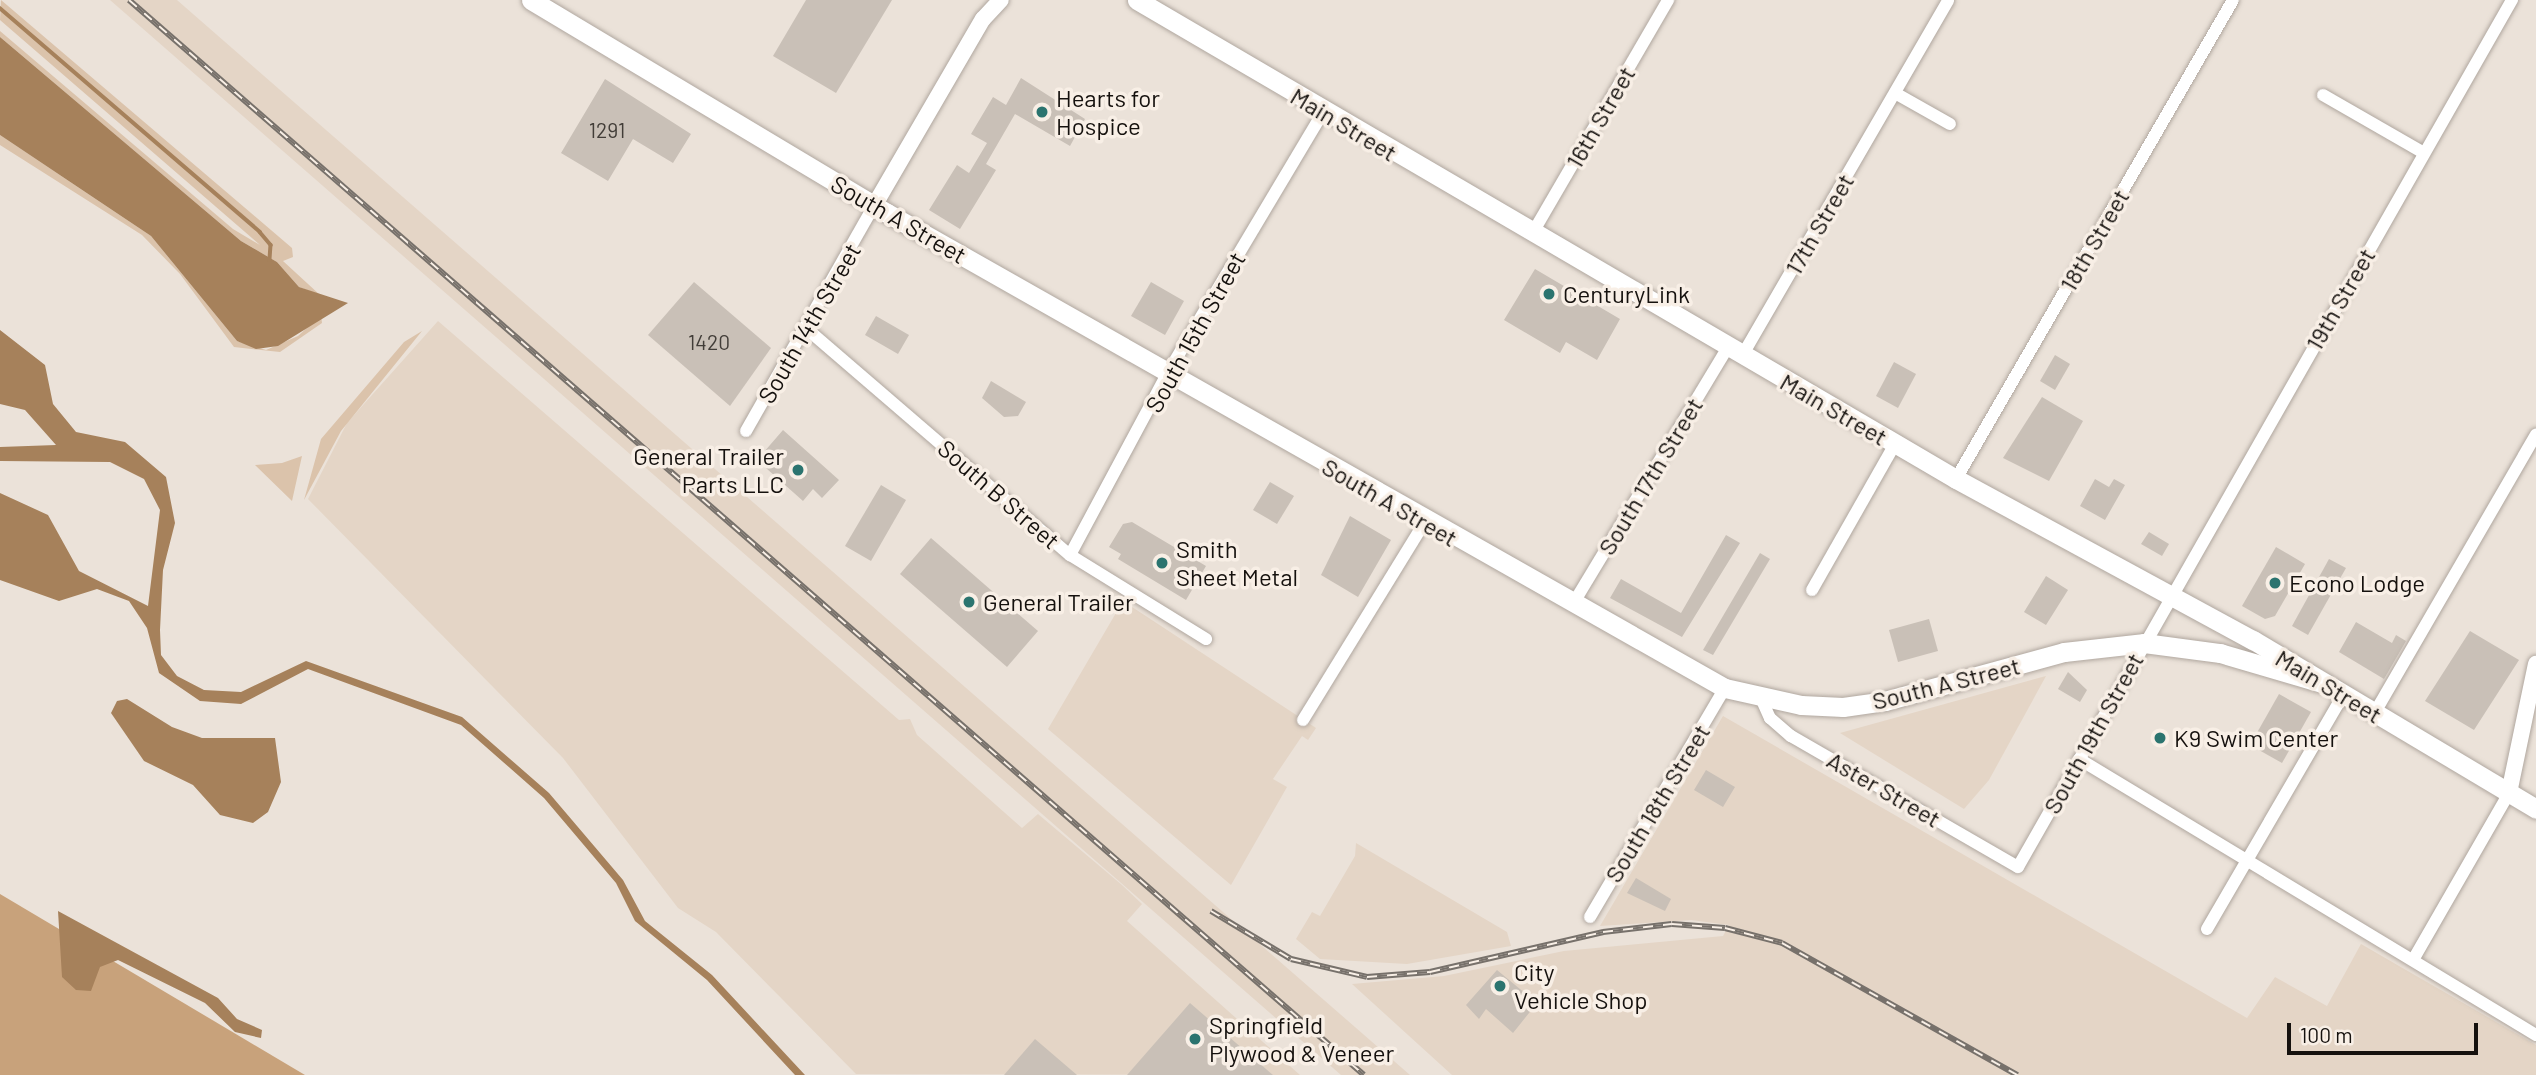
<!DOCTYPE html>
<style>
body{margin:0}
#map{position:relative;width:2536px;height:1075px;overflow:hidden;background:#ebe2d9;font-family:Barlow,sans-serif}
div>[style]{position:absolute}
.built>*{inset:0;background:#e4d5c6}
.green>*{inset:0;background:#dbc3ab}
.forest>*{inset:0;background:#c8a27b}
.water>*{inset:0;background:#a6815b}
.stream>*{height:3.5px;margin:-1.75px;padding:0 1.75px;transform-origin:1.75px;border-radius:1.75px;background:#a6815b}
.building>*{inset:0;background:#c9c0b7}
.roads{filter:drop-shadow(0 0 2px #b0a79f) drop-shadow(0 0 2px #b0a79f)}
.street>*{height:12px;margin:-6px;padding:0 6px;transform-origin:6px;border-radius:6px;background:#fff}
.secondary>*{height:16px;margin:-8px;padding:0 8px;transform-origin:8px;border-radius:8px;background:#fff}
.primary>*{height:19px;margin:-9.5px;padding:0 9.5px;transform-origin:9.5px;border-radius:9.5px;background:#fff}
.rail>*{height:6px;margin-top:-3px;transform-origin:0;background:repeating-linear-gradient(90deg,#f8efe6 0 10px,#77716b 0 20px);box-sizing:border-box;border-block:2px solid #77716b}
.dots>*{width:19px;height:19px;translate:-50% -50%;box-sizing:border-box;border:4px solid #f8efe6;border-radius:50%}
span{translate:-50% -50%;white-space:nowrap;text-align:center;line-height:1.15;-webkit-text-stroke:7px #f8efe6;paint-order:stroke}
.number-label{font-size:21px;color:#423d38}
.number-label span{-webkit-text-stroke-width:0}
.poi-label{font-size:24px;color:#15110e}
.left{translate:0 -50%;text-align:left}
.right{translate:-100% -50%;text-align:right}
.street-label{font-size:24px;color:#15110e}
.scale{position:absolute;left:2287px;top:1023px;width:191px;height:32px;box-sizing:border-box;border:4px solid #15110e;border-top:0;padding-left:9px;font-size:21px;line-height:24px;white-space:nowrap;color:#15110e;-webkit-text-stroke:5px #f8efe6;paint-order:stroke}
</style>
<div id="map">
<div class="built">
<i style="clip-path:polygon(110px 0,177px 0,1410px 1075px,1341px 1075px)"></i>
<i style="clip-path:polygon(438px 321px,899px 720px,910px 719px,917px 735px,1022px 828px,1038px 814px,1122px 885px,1142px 904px,1127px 921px,1300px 1075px,856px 1074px,716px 932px,678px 908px,563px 758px,308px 499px,347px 423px)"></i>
<i style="clip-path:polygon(1123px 601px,1316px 728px,1308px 740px,1302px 736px,1273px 779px,1287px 787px,1231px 885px,1048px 729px)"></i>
<i style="clip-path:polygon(2046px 676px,1989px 780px,1964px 809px,1840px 733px)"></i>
<i style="clip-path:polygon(1723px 716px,2247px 1018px,2275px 977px,2327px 1006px,2361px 944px,2536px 1045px,2536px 1075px,1452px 1075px,1352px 984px,1444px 976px,1564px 951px,1723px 936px,1729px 925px,1691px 920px,1600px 926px)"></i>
<i style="clip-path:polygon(1356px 843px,1507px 932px,1511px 946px,1407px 964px,1320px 959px,1296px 939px,1312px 912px,1320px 916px,1355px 856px)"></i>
</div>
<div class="green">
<i style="clip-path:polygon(1px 0,292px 248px,293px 257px,283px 261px,320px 295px,299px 287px,277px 262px,241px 241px,0 37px,0 31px,233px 229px,260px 245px,0 20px)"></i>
<i style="clip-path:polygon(0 135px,151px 236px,237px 341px,266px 350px,298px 336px,321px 315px,322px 323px,280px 352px,234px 347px,180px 274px,142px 235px,0 145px)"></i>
<i style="clip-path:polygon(422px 331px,341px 431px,304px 500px,321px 439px,404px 342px)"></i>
<i style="clip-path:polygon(302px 456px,292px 501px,255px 465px,282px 463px)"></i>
</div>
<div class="forest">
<i style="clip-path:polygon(0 894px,305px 1075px,0 1075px)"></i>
</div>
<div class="water">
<i style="clip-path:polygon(0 37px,241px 241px,277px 262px,299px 287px,348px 303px,278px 346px,256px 349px,237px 341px,151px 236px,0 135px)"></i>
<i style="clip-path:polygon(0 330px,45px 365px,53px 404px,76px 432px,125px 442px,166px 477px,175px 523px,163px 570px,160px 630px,161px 655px,177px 676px,204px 690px,241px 692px,306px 661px,462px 717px,549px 793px,623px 880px,645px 921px,712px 975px,805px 1075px,795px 1075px,707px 980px,635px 921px,616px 883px,544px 798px,461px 725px,308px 669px,241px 704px,200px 701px,159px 673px,147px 628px,129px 601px,97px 589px,59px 601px,0 580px,0 493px,48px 515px,79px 571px,148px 606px,160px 510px,144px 479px,110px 462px,0 461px,0 447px,56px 445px,25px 410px,0 404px)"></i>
<i style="clip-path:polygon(127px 699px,172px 727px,202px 738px,275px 738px,281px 782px,268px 812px,253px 823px,220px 815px,193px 785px,144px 761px,111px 713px,117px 701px)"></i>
<i style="clip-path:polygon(58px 911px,218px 998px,237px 1019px,262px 1030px,261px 1038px,235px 1032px,205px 1003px,118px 960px,100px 967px,91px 991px,76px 990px,62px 977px)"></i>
</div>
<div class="stream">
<i style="left:0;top:8px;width:343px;rotate:40.7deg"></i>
<i style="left:260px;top:232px;width:17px;rotate:50deg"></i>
<i style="left:271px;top:245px;width:15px;rotate:94deg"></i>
</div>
<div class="building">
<i style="clip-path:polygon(806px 0,892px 0,836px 93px,773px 56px)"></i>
<i style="clip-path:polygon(1021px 78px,1085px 119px,1070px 146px,1015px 114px,986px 164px,996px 170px,960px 229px,929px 210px,957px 165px,969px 173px,987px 143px,971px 134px,993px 97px,1006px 105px)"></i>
<i style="clip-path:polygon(605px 79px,691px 134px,673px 163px,633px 139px,608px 181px,561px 153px)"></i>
<i style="clip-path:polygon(1535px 269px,1620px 319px,1597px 360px,1566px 342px,1560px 353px,1504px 320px)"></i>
<i style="clip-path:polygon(694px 282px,771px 348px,730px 406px,648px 335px)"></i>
<i style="clip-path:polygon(1151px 282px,1184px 301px,1165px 335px,1131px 316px)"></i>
<i style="clip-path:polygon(876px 316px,909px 335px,898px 354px,865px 335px)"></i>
<i style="clip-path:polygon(2055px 355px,2070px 364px,2055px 390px,2040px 381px)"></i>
<i style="clip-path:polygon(1894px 362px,1916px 374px,1898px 408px,1876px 396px)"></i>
<i style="clip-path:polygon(991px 381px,1026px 402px,1018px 416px,1004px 417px,982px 398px)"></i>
<i style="clip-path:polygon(2042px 397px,2083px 421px,2049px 481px,2003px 458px)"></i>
<i style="clip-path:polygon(783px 430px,839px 480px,822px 498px,813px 489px,803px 501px,757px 460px)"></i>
<i style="clip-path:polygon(2095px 479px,2109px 487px,2114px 479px,2125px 485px,2105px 520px,2080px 506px)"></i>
<i style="clip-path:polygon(1270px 482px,1294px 496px,1277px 524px,1253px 510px)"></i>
<i style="clip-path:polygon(881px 485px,906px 500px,871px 561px,845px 546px)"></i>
<i style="clip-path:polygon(1350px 516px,1391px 540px,1358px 597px,1321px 575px)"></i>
<i style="clip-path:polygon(1132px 522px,1206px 566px,1186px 600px,1118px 559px,1121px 554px,1109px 547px,1123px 524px)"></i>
<i style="clip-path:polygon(2149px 532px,2169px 544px,2162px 556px,2141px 544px)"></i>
<i style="clip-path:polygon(1726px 535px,1740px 543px,1682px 637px,1610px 598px,1621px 579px,1681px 613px)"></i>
<i style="clip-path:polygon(931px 538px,1038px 631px,1007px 667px,900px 574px)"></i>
<i style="clip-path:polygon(2276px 547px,2305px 564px,2275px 616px,2265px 619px,2242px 606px)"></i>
<i style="clip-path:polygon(1760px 553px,1770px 559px,1713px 655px,1703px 650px)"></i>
<i style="clip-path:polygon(2329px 559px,2346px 568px,2308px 635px,2292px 626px)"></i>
<i style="clip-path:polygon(2046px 576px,2068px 590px,2046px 625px,2024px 612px)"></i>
<i style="clip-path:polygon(1929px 619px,1938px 651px,1898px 662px,1889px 630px)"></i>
<i style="clip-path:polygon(2356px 622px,2392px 643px,2396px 635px,2406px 641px,2384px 679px,2339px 652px)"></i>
<i style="clip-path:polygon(2470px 631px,2519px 660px,2474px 730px,2425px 701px)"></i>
<i style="clip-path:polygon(2068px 672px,2087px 690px,2080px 702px,2058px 689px)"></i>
<i style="clip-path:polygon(2279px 694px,2311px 712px,2282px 763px,2250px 745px)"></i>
<i style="clip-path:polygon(1706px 770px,1735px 787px,1723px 807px,1694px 790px)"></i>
<i style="clip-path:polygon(1636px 878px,1671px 899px,1665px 911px,1627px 893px)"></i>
<i style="clip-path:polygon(1497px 970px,1537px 1003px,1513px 1033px,1486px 1009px,1479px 1019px,1466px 1005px)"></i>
<i style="clip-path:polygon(1190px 1003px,1273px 1075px,1127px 1075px)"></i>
<i style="clip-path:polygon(1035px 1039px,1077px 1075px,1004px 1075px)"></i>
</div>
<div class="roads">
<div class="street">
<i style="left:1895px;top:93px;width:63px;rotate:29.4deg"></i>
<i style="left:2323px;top:95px;width:116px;rotate:29.9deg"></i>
<i style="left:1532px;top:234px;width:271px;rotate:-59.8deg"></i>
<i style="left:807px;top:329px;width:347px;rotate:40.7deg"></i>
<i style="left:1070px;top:555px;width:160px;rotate:31.7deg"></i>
<i style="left:1742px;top:356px;width:411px;rotate:-59.9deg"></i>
<i style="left:746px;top:431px;width:259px;rotate:-60.4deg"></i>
<i style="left:1956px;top:479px;width:553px;rotate:-59.96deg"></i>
<i style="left:1070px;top:555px;width:205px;rotate:-61.8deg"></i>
<i style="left:1167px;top:374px;width:305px;rotate:-59.2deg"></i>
<i style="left:1812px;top:590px;width:168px;rotate:-60.4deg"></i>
<i style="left:1573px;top:604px;width:300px;rotate:-58.9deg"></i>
<i style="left:1761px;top:698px;width:22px;rotate:66deg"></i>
<i style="left:1770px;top:718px;width:28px;rotate:41deg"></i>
<i style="left:1791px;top:736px;width:262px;rotate:30deg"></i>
<i style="left:2018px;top:867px;width:998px;rotate:-60.33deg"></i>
<i style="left:2374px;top:714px;width:323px;rotate:-59.9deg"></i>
<i style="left:1303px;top:720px;width:233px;rotate:-58.4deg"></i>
<i style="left:2079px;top:759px;width:534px;rotate:31.13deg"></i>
<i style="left:1590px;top:917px;width:266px;rotate:-59.5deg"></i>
<i style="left:2207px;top:929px;width:271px;rotate:-59.8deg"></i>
<i style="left:2413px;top:960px;width:193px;rotate:-60.1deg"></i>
</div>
<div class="secondary">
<i style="left:874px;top:206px;width:216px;rotate:-59.8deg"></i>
<i style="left:983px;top:19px;width:26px;rotate:-47deg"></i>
<i style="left:2509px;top:793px;width:132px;rotate:-78.2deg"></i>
</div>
<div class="primary">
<i style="left:531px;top:0;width:415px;rotate:30.9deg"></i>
<i style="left:887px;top:213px;width:963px;rotate:29.55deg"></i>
<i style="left:1725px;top:688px;width:78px;rotate:12.6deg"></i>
<i style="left:1801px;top:705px;width:42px;rotate:2.7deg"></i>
<i style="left:1843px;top:707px;width:42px;rotate:-8.1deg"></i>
<i style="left:1885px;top:701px;width:186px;rotate:-15.3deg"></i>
<i style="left:2064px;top:652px;width:81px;rotate:-6.4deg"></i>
<i style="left:2144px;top:643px;width:77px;rotate:7.5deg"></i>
<i style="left:2220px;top:653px;width:106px;rotate:16.4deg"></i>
<i style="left:1137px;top:0;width:949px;rotate:30.32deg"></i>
<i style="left:1956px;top:479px;width:338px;rotate:28.5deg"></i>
<i style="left:2253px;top:640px;width:330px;rotate:30.8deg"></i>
</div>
</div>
<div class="rail">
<i style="left:129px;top:0;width:1637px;rotate:41.04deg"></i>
<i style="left:1211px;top:911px;width:93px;rotate:31deg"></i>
<i style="left:1291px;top:959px;width:78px;rotate:13.3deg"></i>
<i style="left:1367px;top:977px;width:63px;rotate:-4.5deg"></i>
<i style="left:1430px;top:972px;width:178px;rotate:-13deg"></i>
<i style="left:1603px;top:932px;width:69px;rotate:-6.6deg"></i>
<i style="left:1672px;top:924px;width:53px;rotate:4.3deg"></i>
<i style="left:1725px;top:928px;width:59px;rotate:14.7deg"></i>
<i style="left:1782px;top:943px;width:270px;rotate:29.3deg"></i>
</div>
<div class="dots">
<i style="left:1042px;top:112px;background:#2b746f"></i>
<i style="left:1549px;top:294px;background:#2b746f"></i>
<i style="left:798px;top:470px;background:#2b746f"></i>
<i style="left:1162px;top:563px;background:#2b746f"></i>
<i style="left:2275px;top:583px;background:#2b746f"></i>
<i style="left:969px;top:602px;background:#2b746f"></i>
<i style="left:2160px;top:738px;background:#2b746f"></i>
<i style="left:1500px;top:986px;background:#2b746f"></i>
<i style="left:1195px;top:1039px;background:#2b746f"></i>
</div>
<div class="number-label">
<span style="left:607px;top:130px">1291</span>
<span style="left:709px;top:342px">1420</span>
</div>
<div class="poi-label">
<span class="left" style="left:1056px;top:112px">Hearts for<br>Hospice</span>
<span class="left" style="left:1563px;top:294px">CenturyLink</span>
<span class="right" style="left:784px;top:470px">General Trailer<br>Parts LLC</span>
<span class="left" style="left:1176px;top:563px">Smith<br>Sheet Metal</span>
<span class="left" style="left:2289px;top:583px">Econo Lodge</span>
<span class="left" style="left:983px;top:602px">General Trailer</span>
<span class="left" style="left:2174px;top:738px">K9 Swim Center</span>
<span class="left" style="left:1514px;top:986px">City<br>Vehicle Shop</span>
<span class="left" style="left:1209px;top:1039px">Springfield<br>Plywood &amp; Veneer</span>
</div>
<div class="street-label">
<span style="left:1600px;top:117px;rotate:-60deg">16th Street</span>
<span style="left:1344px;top:124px;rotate:31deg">Main Street</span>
<span style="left:899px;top:219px;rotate:30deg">South A Street</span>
<span style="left:1819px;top:224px;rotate:-60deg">17th Street</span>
<span style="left:2094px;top:240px;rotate:-60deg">18th Street</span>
<span style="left:2340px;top:299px;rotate:-60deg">19th Street</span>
<span style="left:809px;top:323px;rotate:-60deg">South 14th Street</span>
<span style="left:1195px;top:332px;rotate:-61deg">South 15th Street</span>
<span style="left:1834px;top:409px;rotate:30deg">Main Street</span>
<span style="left:1650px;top:476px;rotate:-59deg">South 17th Street</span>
<span style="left:999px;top:494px;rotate:41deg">South B Street</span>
<span style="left:1390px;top:502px;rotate:30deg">South A Street</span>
<span style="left:1946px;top:683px;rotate:-14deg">South A Street</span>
<span style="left:2329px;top:686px;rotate:31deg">Main Street</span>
<span style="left:2093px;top:733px;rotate:-61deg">South 19th Street</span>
<span style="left:1884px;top:789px;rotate:30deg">Aster Street</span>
<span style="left:1657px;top:803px;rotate:-59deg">South 18th Street</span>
</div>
<div class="scale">100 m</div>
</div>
